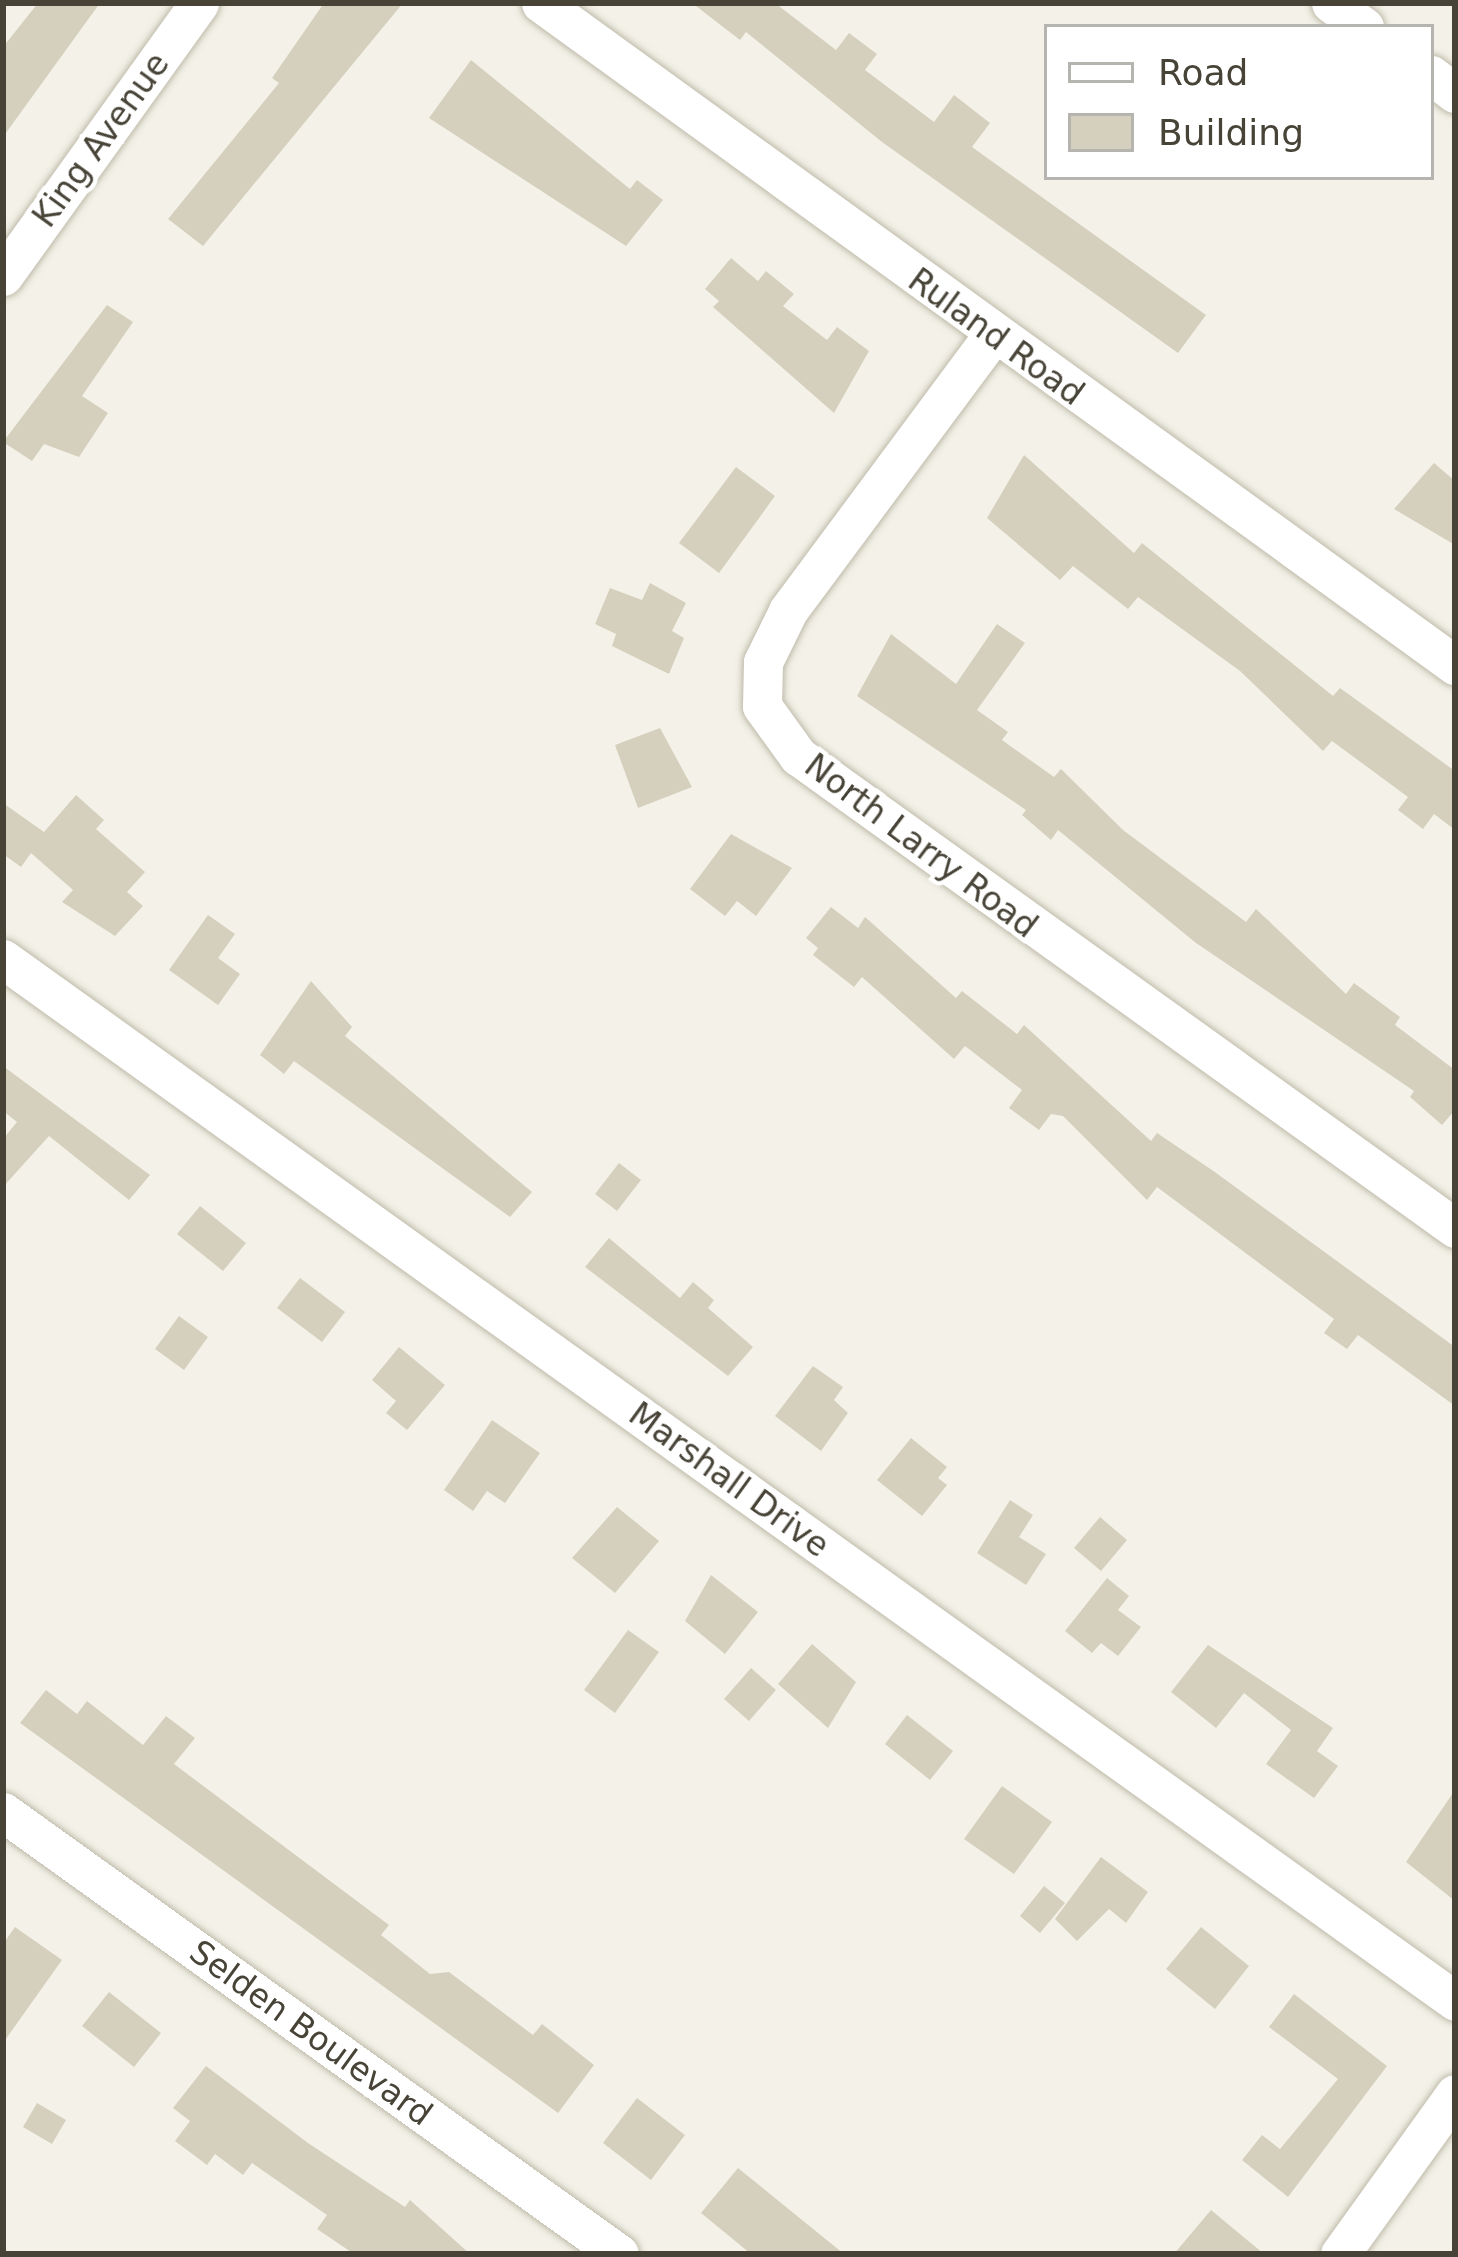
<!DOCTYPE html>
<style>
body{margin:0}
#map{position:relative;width:1458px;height:2257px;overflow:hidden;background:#f4f2e8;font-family:"DejaVu Sans",sans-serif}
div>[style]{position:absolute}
.building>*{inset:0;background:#d5d0be}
.roads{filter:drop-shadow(0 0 3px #bfbbab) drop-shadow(0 0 3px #bfbbab)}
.minor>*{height:39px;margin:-19.5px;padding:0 19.5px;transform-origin:19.5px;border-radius:19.5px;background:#fff}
span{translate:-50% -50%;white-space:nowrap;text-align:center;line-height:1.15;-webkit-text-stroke:9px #fff;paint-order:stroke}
.street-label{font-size:33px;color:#474337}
.frame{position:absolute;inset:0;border:6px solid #474337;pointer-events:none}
.legend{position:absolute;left:1044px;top:24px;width:390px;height:156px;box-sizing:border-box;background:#fff;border:3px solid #b5b4af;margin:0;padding:15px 21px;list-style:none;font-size:36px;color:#474337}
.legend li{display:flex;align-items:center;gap:24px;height:60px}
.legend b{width:60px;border:3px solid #b5b4af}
</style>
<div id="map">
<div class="building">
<i style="clip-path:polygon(38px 3px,100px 3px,3px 137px,3px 47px)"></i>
<i style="clip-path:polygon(324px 3px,403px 3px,203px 246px,168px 219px,279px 83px,272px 78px)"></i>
<i style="clip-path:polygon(692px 3px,775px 3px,836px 50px,849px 33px,877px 54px,865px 70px,934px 122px,954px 95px,990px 123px,972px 147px,1206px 315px,1178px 353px,882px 142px,746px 32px,740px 40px)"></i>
<i style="clip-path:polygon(471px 60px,630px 189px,637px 180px,663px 200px,626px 246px,429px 118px)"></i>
<i style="clip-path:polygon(731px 258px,758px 281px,766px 271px,794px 294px,783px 306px,827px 340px,837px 327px,869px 351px,834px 413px,713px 307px,719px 301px,705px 289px)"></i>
<i style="clip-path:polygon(107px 305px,133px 322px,82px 396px,108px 413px,79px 457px,44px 444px,32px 461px,3px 442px)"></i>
<i style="clip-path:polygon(1024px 455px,1134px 553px,1142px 543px,1333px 696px,1340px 688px,1455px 771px,1455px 830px,1434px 814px,1423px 829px,1398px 810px,1408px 797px,1332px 741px,1323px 751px,1240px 671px,1138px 597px,1128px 609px,1073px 566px,1060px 580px,987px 518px)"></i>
<i style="clip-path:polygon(1434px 463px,1455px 481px,1455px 545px,1394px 509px)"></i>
<i style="clip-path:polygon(736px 467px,775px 496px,719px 573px,679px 543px)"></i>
<i style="clip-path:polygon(650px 583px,686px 603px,672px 631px,684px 638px,669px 674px,612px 646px,616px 634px,595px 624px,610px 588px,642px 600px)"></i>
<i style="clip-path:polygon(997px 624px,1025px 643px,977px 710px,1008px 732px,1002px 740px,1054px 777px,1061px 769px,1123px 830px,1246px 922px,1256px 909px,1346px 994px,1354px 983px,1400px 1017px,1395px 1025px,1455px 1070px,1455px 1110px,1442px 1125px,1410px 1097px,1414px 1091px,1196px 943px,1058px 830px,1051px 840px,1022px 815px,1026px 810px,857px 696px,891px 634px,956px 684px)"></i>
<i style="clip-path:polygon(660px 728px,692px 787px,638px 808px,615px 745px)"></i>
<i style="clip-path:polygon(76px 795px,104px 820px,96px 829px,145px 872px,127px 892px,143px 906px,115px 936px,62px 902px,73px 890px,31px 853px,21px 867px,3px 854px,3px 803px,44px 832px)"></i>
<i style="clip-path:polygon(731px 834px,792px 868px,756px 916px,737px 901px,725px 916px,690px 889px)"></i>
<i style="clip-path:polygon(831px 907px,858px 928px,865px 917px,956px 998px,962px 991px,1017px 1034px,1024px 1025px,1151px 1141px,1157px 1133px,1212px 1170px,1455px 1347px,1455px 1406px,1358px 1335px,1347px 1349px,1324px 1333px,1334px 1319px,1157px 1187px,1147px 1200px,1063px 1116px,1051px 1114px,1039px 1130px,1009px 1108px,1022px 1090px,965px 1046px,954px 1059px,862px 977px,854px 987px,813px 955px,818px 948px,806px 938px)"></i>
<i style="clip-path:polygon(208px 915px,235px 934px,218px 958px,240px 974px,218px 1005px,169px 970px)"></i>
<i style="clip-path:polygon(311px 981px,352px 1027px,345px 1036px,532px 1192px,510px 1217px,294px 1061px,284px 1074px,260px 1055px)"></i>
<i style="clip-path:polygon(3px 1066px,150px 1175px,129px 1200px,49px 1136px,3px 1187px,3px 1139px,17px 1122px,3px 1111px)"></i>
<i style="clip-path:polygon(619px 1163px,641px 1180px,617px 1211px,595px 1194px)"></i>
<i style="clip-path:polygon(200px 1206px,246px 1243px,223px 1271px,177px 1234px)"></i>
<i style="clip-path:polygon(609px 1238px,680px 1298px,693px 1282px,714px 1300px,708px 1308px,753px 1347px,728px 1376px,585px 1267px)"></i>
<i style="clip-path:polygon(300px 1278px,345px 1312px,322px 1342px,277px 1308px)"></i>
<i style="clip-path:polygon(179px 1316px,208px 1337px,184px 1370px,155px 1349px)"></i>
<i style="clip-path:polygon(399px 1347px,445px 1385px,407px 1430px,386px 1413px,396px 1401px,372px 1380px)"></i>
<i style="clip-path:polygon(813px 1366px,843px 1387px,834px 1400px,848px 1413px,821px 1451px,775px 1416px)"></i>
<i style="clip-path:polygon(492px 1420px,540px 1453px,505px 1503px,487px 1491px,473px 1511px,444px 1490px)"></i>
<i style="clip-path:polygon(911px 1438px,947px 1467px,938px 1478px,947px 1485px,922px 1516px,877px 1480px)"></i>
<i style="clip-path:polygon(1010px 1500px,1033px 1515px,1019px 1537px,1046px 1554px,1026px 1585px,977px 1553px)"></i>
<i style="clip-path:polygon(617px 1507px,659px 1541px,615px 1593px,572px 1558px)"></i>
<i style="clip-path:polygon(1100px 1517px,1127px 1540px,1101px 1571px,1074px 1548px)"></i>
<i style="clip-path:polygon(711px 1575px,758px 1612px,725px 1654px,685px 1621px)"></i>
<i style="clip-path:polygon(1107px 1578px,1129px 1596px,1118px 1610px,1141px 1627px,1118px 1656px,1101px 1643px,1092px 1653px,1065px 1631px)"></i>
<i style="clip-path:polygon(628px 1630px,659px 1652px,615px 1713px,584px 1690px)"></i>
<i style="clip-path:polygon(812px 1644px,856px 1682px,828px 1728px,778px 1684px)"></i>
<i style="clip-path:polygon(1208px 1645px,1333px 1728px,1317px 1751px,1338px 1766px,1314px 1798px,1266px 1764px,1291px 1730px,1244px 1693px,1216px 1728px,1171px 1692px)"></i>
<i style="clip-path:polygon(751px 1668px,776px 1690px,749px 1721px,724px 1699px)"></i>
<i style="clip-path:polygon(46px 1690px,77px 1714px,87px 1701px,143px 1745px,166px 1716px,195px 1738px,174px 1764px,389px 1925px,381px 1935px,430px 1974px,449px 1972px,533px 2035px,542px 2024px,594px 2065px,558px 2113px,20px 1723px)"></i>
<i style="clip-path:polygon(907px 1715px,953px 1751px,930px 1780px,885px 1744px)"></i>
<i style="clip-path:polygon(1002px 1786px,1052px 1822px,1014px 1874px,964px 1839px)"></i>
<i style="clip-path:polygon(1455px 1790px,1455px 1901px,1406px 1862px)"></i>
<i style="clip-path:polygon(1101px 1857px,1148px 1892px,1126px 1923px,1109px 1909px,1077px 1941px,1055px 1919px)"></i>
<i style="clip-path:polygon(1044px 1886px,1065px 1903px,1040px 1933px,1020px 1916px)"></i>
<i style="clip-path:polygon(15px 1927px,62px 1960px,3px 2043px,3px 1944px)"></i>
<i style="clip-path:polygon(1201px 1927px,1249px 1966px,1215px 2009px,1166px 1969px)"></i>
<i style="clip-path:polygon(109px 1992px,161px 2033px,134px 2067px,82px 2026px)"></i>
<i style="clip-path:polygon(1294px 1994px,1387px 2066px,1288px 2197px,1242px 2160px,1262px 2135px,1280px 2149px,1338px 2079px,1269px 2027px)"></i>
<i style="clip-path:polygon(206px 2066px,308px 2143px,405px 2207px,410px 2200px,470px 2254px,354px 2254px,317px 2229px,327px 2215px,252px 2163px,243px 2175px,215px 2154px,207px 2165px,175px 2141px,190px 2121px,173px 2108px)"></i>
<i style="clip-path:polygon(637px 2098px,685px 2135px,651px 2180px,603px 2143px)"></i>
<i style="clip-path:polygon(37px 2103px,66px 2120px,52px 2144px,23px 2127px)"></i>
<i style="clip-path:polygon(738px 2168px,844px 2254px,751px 2254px,701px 2213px)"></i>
<i style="clip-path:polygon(1211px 2210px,1264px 2254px,1174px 2254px)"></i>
</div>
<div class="roads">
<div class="minor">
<i style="left:541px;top:3px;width:1129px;rotate:35.92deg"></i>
<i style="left:1331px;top:3px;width:41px;rotate:36deg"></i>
<i style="left:1431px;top:75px;width:30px;rotate:37deg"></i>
<i style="left:3px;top:276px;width:336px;rotate:-54.3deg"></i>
<i style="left:992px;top:336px;width:342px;rotate:126.6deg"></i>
<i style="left:788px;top:611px;width:57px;rotate:116.1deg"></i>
<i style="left:763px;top:662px;width:44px;rotate:91.3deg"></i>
<i style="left:762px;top:706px;width:62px;rotate:54.2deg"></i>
<i style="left:798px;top:756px;width:809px;rotate:35.69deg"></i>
<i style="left:3px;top:959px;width:1787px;rotate:35.66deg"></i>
<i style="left:3px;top:1812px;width:758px;rotate:35.66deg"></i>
<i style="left:1340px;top:2254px;width:197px;rotate:-54.3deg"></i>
</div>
</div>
<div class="street-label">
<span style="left:101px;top:140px;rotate:-54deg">King Avenue</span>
<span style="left:996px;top:337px;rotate:36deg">Ruland Road</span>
<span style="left:921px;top:846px;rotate:37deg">North Larry Road</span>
<span style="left:729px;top:1480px;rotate:36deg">Marshall Drive</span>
<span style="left:311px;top:2033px;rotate:36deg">Selden Boulevard</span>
</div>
<div class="frame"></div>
<ul class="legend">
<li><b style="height:15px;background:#fff"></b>Road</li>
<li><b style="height:33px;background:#d5d0be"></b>Building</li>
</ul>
</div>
